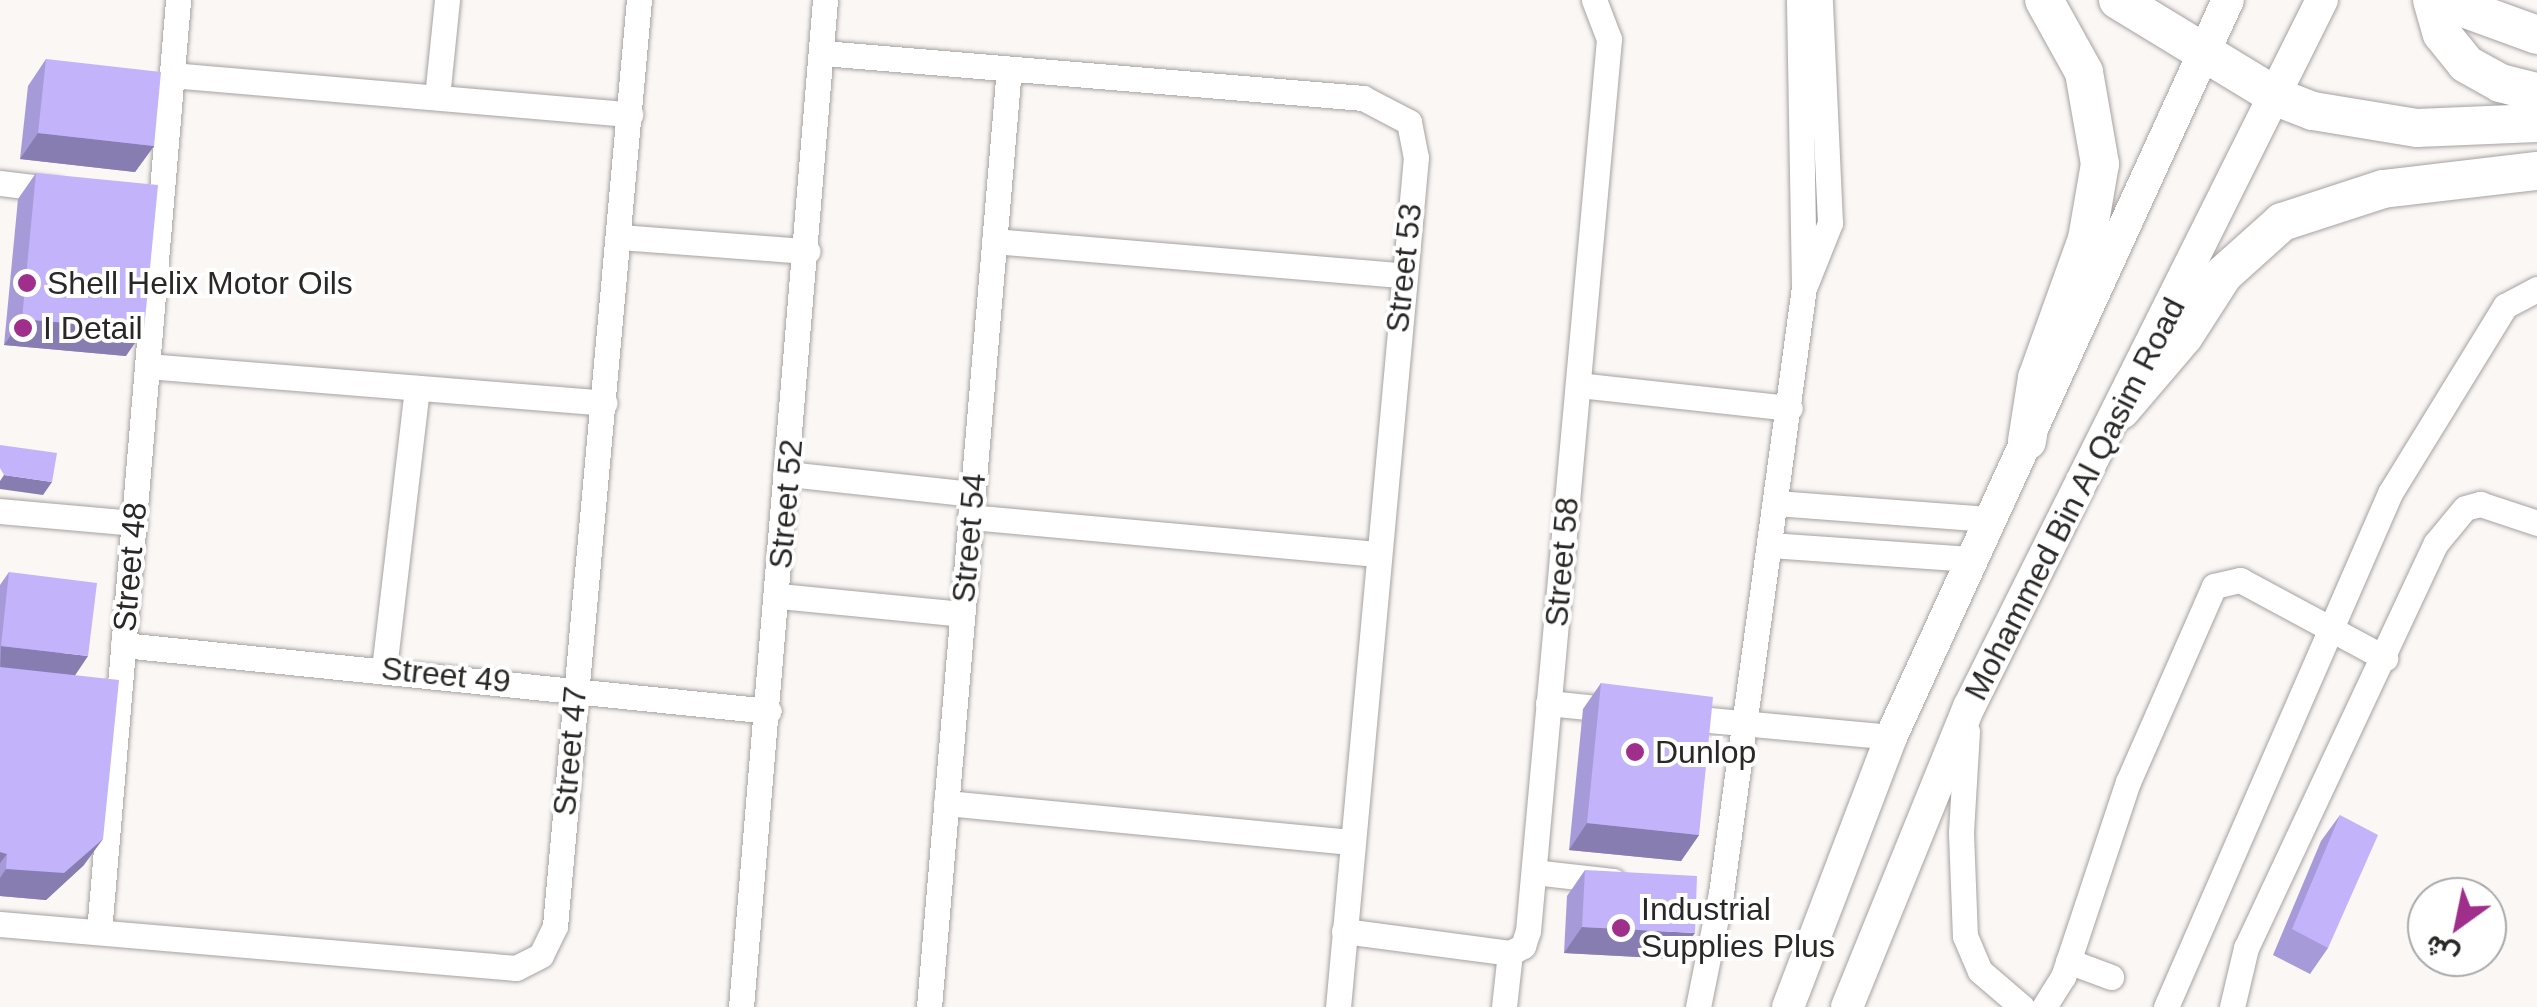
<!DOCTYPE html>
<meta charset="utf-8">
<style>
body{margin:0}
#map{position:relative;width:2537px;height:1007px;overflow:hidden;background:#fbf7f5;font-family:Arial,Vazirmatn,sans-serif}
div>[style]{position:absolute}
.roads{filter:drop-shadow(0 0 2px #a6a2a1) drop-shadow(0 0 2px #a6a2a1)}
.minor>*{height:25px;margin:-12.5px;padding:0 12.5px;transform-origin:12.5px;border-radius:12.5px;background:#fff}
.major>*{height:32px;margin:-16px;padding:0 16px;transform-origin:16px;border-radius:16px;background:#fff}
.highway>*{height:38px;margin:-19px;padding:0 19px;transform-origin:19px;border-radius:19px;background:#fff}
.wall>*{inset:0;background:#a79ad8}
.shaded-wall>*{inset:0;background:#887db0}
.building>*{inset:0;background:#c2b3fb}
.dots>*{width:28px;height:28px;translate:-50% -50%;box-sizing:border-box;border:5px solid #fff;border-radius:50%}
span{translate:-50% -50%;white-space:nowrap;text-align:center;line-height:1.15;-webkit-text-stroke:8px #fff;paint-order:stroke}
.street-label{font-size:32px;color:#292827}
.poi-label{font-size:32px;color:#292827}
.left{translate:0 -50%;text-align:left}
.north{position:absolute;left:2407px;top:877px;width:100px;height:100px;box-sizing:border-box;background:#fff;border:2px solid #a9a9a9;border-radius:50%;rotate:213deg;font-size:28px;font-weight:700;line-height:40px;text-align:center;color:#292827}
.north::after{content:'';display:block;margin:auto;width:35px;height:45px;background:#a02f8c;clip-path:polygon(50% 0,100% 100%,50% 72%,0 100%)}
</style>
<div id="map">
<div class="roads">
<div class="minor">
<i style="left:823px;top:53px;width:542px;rotate:4.76deg"></i>
<i style="left:1363px;top:98px;width:52px;rotate:27.6deg"></i>
<i style="left:1409px;top:122px;width:36px;rotate:79deg"></i>
<i style="left:1416px;top:157px;width:854px;rotate:95.24deg"></i>
<i style="left:172px;top:75px;width:460px;rotate:4.9deg"></i>
<i style="left:437px;top:97px;width:98px;rotate:-84.1deg"></i>
<i style="left:0;top:183px;width:57px;rotate:7deg"></i>
<i style="left:619px;top:237px;width:189px;rotate:4.3deg"></i>
<i style="left:994px;top:241px;width:410px;rotate:4.8deg"></i>
<i style="left:1806px;top:283px;width:65px;rotate:-68.2deg"></i>
<i style="left:1830px;top:223px;width:223px;rotate:-92.6deg"></i>
<i style="left:147px;top:366px;width:459px;rotate:4.6deg"></i>
<i style="left:1578px;top:385px;width:213px;rotate:6.2deg"></i>
<i style="left:788px;top:474px;width:186px;rotate:6.2deg"></i>
<i style="left:1776px;top:503px;width:216px;rotate:4.3deg"></i>
<i style="left:0;top:511px;width:135px;rotate:5.1deg"></i>
<i style="left:970px;top:517px;width:410px;rotate:5.2deg"></i>
<i style="left:1770px;top:545px;width:201px;rotate:4deg"></i>
<i style="left:779px;top:596px;width:184px;rotate:5.6deg"></i>
<i style="left:123px;top:645px;width:649px;rotate:5.83deg"></i>
<i style="left:384px;top:669px;width:283px;rotate:-83.3deg"></i>
<i style="left:1548px;top:703px;width:69px;rotate:5.8deg"></i>
<i style="left:1677px;top:717px;width:215px;rotate:5.3deg"></i>
<i style="left:1967px;top:731px;width:102px;rotate:93.4deg"></i>
<i style="left:1961px;top:833px;width:103px;rotate:87.8deg"></i>
<i style="left:1965px;top:936px;width:38px;rotate:67deg"></i>
<i style="left:1980px;top:971px;width:55px;rotate:40.6deg"></i>
<i style="left:946px;top:803px;width:407px;rotate:5.5deg"></i>
<i style="left:1534px;top:872px;width:80px;rotate:6.5deg"></i>
<i style="left:0;top:924px;width:518px;rotate:4.87deg"></i>
<i style="left:516px;top:968px;width:28px;rotate:-27deg"></i>
<i style="left:541px;top:955px;width:32px;rotate:-64deg"></i>
<i style="left:555px;top:926px;width:930px;rotate:-84.82deg"></i>
<i style="left:1344px;top:931px;width:167px;rotate:7.5deg"></i>
<i style="left:1510px;top:953px;width:15px;rotate:-28deg"></i>
<i style="left:1523px;top:946px;width:16px;rotate:-72deg"></i>
<i style="left:1528px;top:931px;width:896px;rotate:-84.81deg"></i>
<i style="left:1609px;top:39px;width:42px;rotate:-111deg"></i>
<i style="left:99px;top:932px;width:935px;rotate:-85.15deg"></i>
<i style="left:2068px;top:961px;width:46px;rotate:20.4deg"></i>
<i style="left:741px;top:1007px;width:1010px;rotate:-85.23deg"></i>
<i style="left:929px;top:1007px;width:941px;rotate:-85.13deg"></i>
<i style="left:1504px;top:1007px;width:54px;rotate:-83.7deg"></i>
<i style="left:1698px;top:1007px;width:116px;rotate:-78.6deg"></i>
<i style="left:1721px;top:893px;width:612px;rotate:-82.2deg"></i>
<i style="left:1804px;top:287px;width:287px;rotate:-91deg"></i>
<i style="left:2044px;top:1007px;width:36px;rotate:-58deg"></i>
<i style="left:2063px;top:977px;width:206px;rotate:-71.6deg"></i>
<i style="left:2128px;top:782px;width:214px;rotate:-66.3deg"></i>
<i style="left:2214px;top:586px;width:27px;rotate:-13deg"></i>
<i style="left:2240px;top:580px;width:165px;rotate:28.3deg"></i>
<i style="left:2166px;top:1007px;width:561px;rotate:-66.45deg"></i>
<i style="left:2390px;top:493px;width:220px;rotate:-58.4deg"></i>
<i style="left:2505px;top:306px;width:36px;rotate:-28deg"></i>
<i style="left:2232px;top:1007px;width:61px;rotate:-76.7deg"></i>
<i style="left:2246px;top:948px;width:447px;rotate:-64.9deg"></i>
<i style="left:2436px;top:543px;width:45px;rotate:-50.4deg"></i>
<i style="left:2465px;top:508px;width:16px;rotate:-15deg"></i>
<i style="left:2480px;top:504px;width:60px;rotate:18.4deg"></i>
</div>
<div class="major">
<i style="left:1788px;top:1007px;width:289px;rotate:-69.1deg"></i>
<i style="left:1891px;top:737px;width:810px;rotate:-65.43deg"></i>
<i style="left:1847px;top:1007px;width:324px;rotate:-67.9deg"></i>
<i style="left:1969px;top:707px;width:790px;rotate:-63.47deg"></i>
</div>
<div class="highway">
<i style="left:2118px;top:0;width:188px;rotate:31.3deg"></i>
<i style="left:2279px;top:98px;width:36px;rotate:21deg"></i>
<i style="left:2313px;top:111px;width:105px;rotate:9.3deg"></i>
<i style="left:2417px;top:128px;width:120px;rotate:-2.4deg"></i>
<i style="left:2432px;top:0;width:35px;rotate:74deg"></i>
<i style="left:2442px;top:34px;width:38px;rotate:51deg"></i>
<i style="left:2466px;top:64px;width:39px;rotate:29deg"></i>
<i style="left:2500px;top:83px;width:38px;rotate:14deg"></i>
<i style="left:2441px;top:0;width:102px;rotate:20deg"></i>
<i style="left:2121px;top:410px;width:97px;rotate:-49.6deg"></i>
<i style="left:2184px;top:336px;width:74px;rotate:-57.2deg"></i>
<i style="left:2224px;top:274px;width:78px;rotate:-41.9deg"></i>
<i style="left:2282px;top:222px;width:106px;rotate:-18.1deg"></i>
<i style="left:2383px;top:189px;width:155px;rotate:-6.7deg"></i>
<i style="left:2027px;top:441px;width:64px;rotate:-81deg"></i>
<i style="left:2037px;top:378px;width:148px;rotate:-70.2deg"></i>
<i style="left:2087px;top:239px;width:76px;rotate:-80.2deg"></i>
<i style="left:2100px;top:164px;width:93px;rotate:-99.9deg"></i>
<i style="left:2084px;top:72px;width:82px;rotate:-119.1deg"></i>
</div>
</div>
<div class="wall">
<i style="clip-path:polygon(46px 59px,154px 146px,135px 172px,20px 159px,28px 86px)"></i>
<i style="clip-path:polygon(36px 173px,126px 356px,4px 345px,18px 199px)"></i>
<i style="clip-path:polygon(9px 572px,75px 675px,84px 865px,46px 900px,0 896px,0 585px)"></i>
<i style="clip-path:polygon(1601px 683px,1699px 835px,1681px 861px,1569px 850px,1583px 709px)"></i>
<i style="clip-path:polygon(2340px 815px,2328px 948px,2310px 974px,2273px 955px,2321px 841px)"></i>
<i style="clip-path:polygon(1585px 870px,1676px 959px,1564px 953px,1567px 896px)"></i>
</div>
<div class="shaded-wall">
<i style="clip-path:polygon(38px 133px,154px 146px,135px 172px,20px 159px)"></i>
<i style="clip-path:polygon(22px 319px,144px 330px,126px 356px,4px 345px)"></i>
<i style="clip-path:polygon(4px 475px,52px 482px,43px 495px,0 489px,0 481px)"></i>
<i style="clip-path:polygon(1px 646px,88px 656px,70px 683px,0 674px)"></i>
<i style="clip-path:polygon(1587px 823px,1699px 835px,1681px 861px,1569px 850px)"></i>
<i style="clip-path:polygon(103px 839px,84px 865px,46px 900px,0 896px,0 878px,6px 869px)"></i>
<i style="clip-path:polygon(0 852px,7px 854px,0 863px)"></i>
<i style="clip-path:polygon(1582px 927px,1695px 933px,1676px 959px,1564px 953px)"></i>
</div>
<div class="building">
<i style="clip-path:polygon(46px 59px,161px 72px,154px 146px,38px 133px)"></i>
<i style="clip-path:polygon(36px 173px,158px 185px,144px 330px,22px 319px)"></i>
<i style="clip-path:polygon(0 445px,57px 453px,52px 482px,4px 475px,0 468px)"></i>
<i style="clip-path:polygon(9px 572px,97px 583px,88px 656px,1px 646px)"></i>
<i style="clip-path:polygon(0 667px,119px 680px,103px 839px,64px 873px,6px 869px,7px 854px,0 852px)"></i>
<i style="clip-path:polygon(1601px 683px,1713px 697px,1699px 835px,1587px 823px)"></i>
<i style="clip-path:polygon(2340px 815px,2378px 835px,2328px 948px,2292px 929px)"></i>
<i style="clip-path:polygon(1585px 870px,1697px 876px,1695px 933px,1582px 927px)"></i>
</div>
<div class="dots">
<i style="left:27px;top:283px;background:#a02f8c"></i>
<i style="left:23px;top:328px;background:#a02f8c"></i>
<i style="left:1635px;top:752px;background:#a02f8c"></i>
<i style="left:1621px;top:928px;background:#a02f8c"></i>
</div>
<div class="street-label">
<span style="left:1404px;top:268px;rotate:-84deg">Street 53</span>
<span style="left:2075px;top:499px;rotate:-63deg">Mohammed Bin Al Qasim Road</span>
<span style="left:786px;top:504px;rotate:-85deg">Street 52</span>
<span style="left:969px;top:538px;rotate:-85deg">Street 54</span>
<span style="left:1562px;top:562px;rotate:-85deg">Street 58</span>
<span style="left:130px;top:567px;rotate:-85deg">Street 48</span>
<span style="left:446px;top:675px;rotate:6deg">Street 49</span>
<span style="left:570px;top:751px;rotate:-85deg">Street 47</span>
</div>
<div class="poi-label">
<span class="left" style="left:47px;top:283px">Shell Helix Motor Oils</span>
<span class="left" style="left:43px;top:328px">I Detail</span>
<span class="left" style="left:1655px;top:752px">Dunlop</span>
<span class="left" style="left:1641px;top:928px">Industrial<br>Supplies Plus</span>
</div>
<div class="north">ش</div>
</div>
